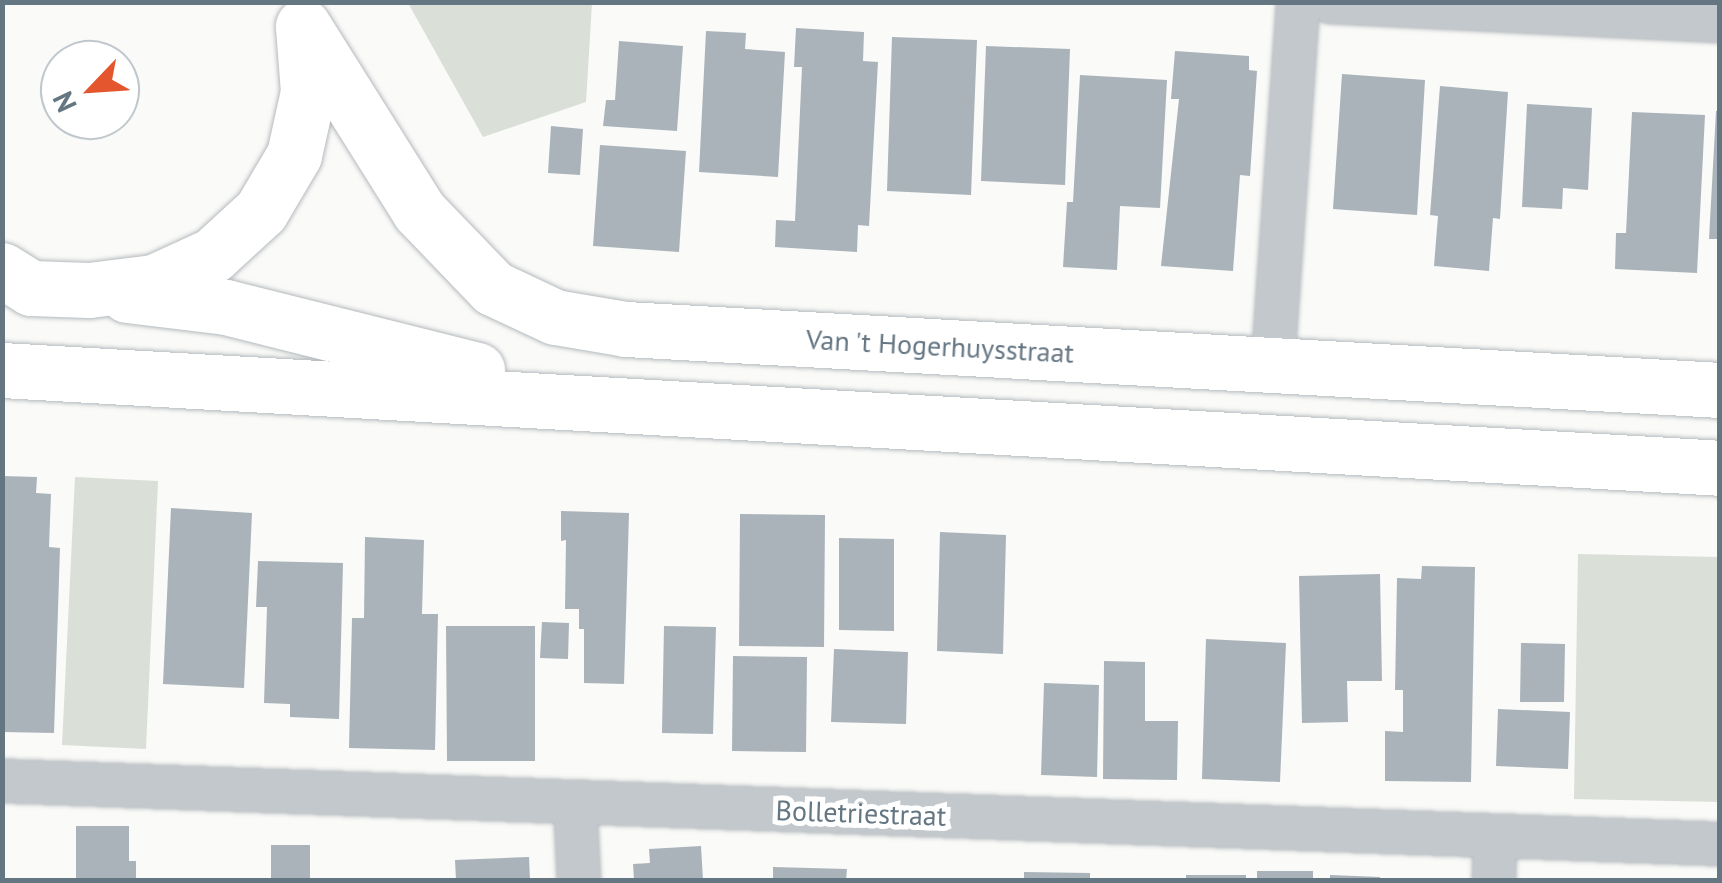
<!DOCTYPE html>
<style>
body{margin:0}
#map{position:relative;width:1722px;height:883px;overflow:hidden;background:#fafaf8;font-family:"PT Sans",sans-serif}
div>[style]{position:absolute}
.green>*{inset:0;background:#dadfd7}
.building>*{inset:0;background:#aab3b9}
.roads{filter:drop-shadow(0 0 2px #b5babe) drop-shadow(0 0 2px #b5babe)}
.minor>*{height:42px;margin:-21px;padding:0 21px;transform-origin:21px;border-radius:21px;background:#c3c8cc}
.primary>*{height:55px;margin:-27.5px;padding:0 27.5px;transform-origin:27.5px;border-radius:27.5px;background:#fff}
span{translate:-50% -50%;white-space:nowrap;text-align:center;line-height:1.15;-webkit-text-stroke:10px #fff;paint-order:stroke}
.street-label{font-size:28px;color:#657683}
.frame{position:absolute;inset:0;border:5px solid #657683;pointer-events:none}
.north{position:absolute;left:40px;top:40px;width:100px;height:100px;box-sizing:border-box;background:#fff;border:2px solid #c1c8cd;border-radius:50%;rotate:245deg;font-size:28px;font-weight:700;line-height:40px;text-align:center;color:#657683}
.north::after{content:'';display:block;margin:auto;width:35px;height:45px;background:#e4572e;clip-path:polygon(50% 0,100% 100%,50% 72%,0 100%)}
</style>
<div id="map">
<div class="green">
<i style="clip-path:polygon(408px 3px,592px 3px,586px 102px,483px 137px)"></i>
<i style="clip-path:polygon(75px 477px,158px 481px,146px 749px,62px 745px)"></i>
<i style="clip-path:polygon(1578px 554px,1719px 557px,1719px 802px,1574px 799px)"></i>
</div>
<div class="building">
<i style="clip-path:polygon(796px 28px,864px 32px,863px 61px,878px 62px,869px 226px,858px 225px,857px 252px,775px 247px,776px 220px,795px 221px,802px 67px,794px 67px)"></i>
<i style="clip-path:polygon(706px 31px,746px 33px,745px 49px,785px 52px,778px 177px,699px 172px)"></i>
<i style="clip-path:polygon(892px 37px,977px 40px,971px 195px,887px 191px)"></i>
<i style="clip-path:polygon(619px 41px,683px 46px,677px 131px,603px 126px,606px 100px,615px 100px)"></i>
<i style="clip-path:polygon(986px 46px,1070px 49px,1065px 185px,981px 181px)"></i>
<i style="clip-path:polygon(1175px 51px,1249px 56px,1249px 70px,1257px 71px,1250px 176px,1240px 175px,1233px 271px,1161px 266px,1179px 99px,1171px 99px)"></i>
<i style="clip-path:polygon(1342px 74px,1425px 80px,1417px 215px,1333px 209px)"></i>
<i style="clip-path:polygon(1080px 75px,1167px 80px,1160px 208px,1120px 206px,1117px 270px,1063px 267px,1067px 202px,1073px 202px)"></i>
<i style="clip-path:polygon(1440px 86px,1508px 92px,1500px 219px,1493px 218px,1489px 271px,1434px 266px,1438px 216px,1430px 215px)"></i>
<i style="clip-path:polygon(1527px 104px,1592px 108px,1588px 190px,1563px 188px,1562px 209px,1522px 207px)"></i>
<i style="clip-path:polygon(1716px 111px,1720px 111px,1720px 239px,1709px 239px)"></i>
<i style="clip-path:polygon(1632px 112px,1705px 115px,1697px 273px,1615px 269px,1616px 233px,1626px 233px)"></i>
<i style="clip-path:polygon(551px 126px,583px 129px,580px 175px,548px 173px)"></i>
<i style="clip-path:polygon(600px 145px,686px 151px,679px 252px,593px 246px)"></i>
<i style="clip-path:polygon(2px 476px,37px 477px,36px 493px,51px 494px,49px 547px,60px 548px,54px 733px,2px 732px)"></i>
<i style="clip-path:polygon(171px 508px,252px 513px,244px 688px,163px 684px)"></i>
<i style="clip-path:polygon(561px 511px,629px 513px,624px 684px,584px 683px,584px 629px,579px 629px,579px 609px,565px 609px,566px 540px,561px 541px)"></i>
<i style="clip-path:polygon(740px 514px,825px 515px,824px 647px,739px 646px)"></i>
<i style="clip-path:polygon(940px 532px,1006px 535px,1003px 654px,937px 651px)"></i>
<i style="clip-path:polygon(365px 537px,424px 540px,422px 614px,438px 614px,435px 750px,349px 748px,352px 618px,364px 618px)"></i>
<i style="clip-path:polygon(839px 538px,894px 539px,894px 631px,839px 630px)"></i>
<i style="clip-path:polygon(258px 561px,343px 563px,339px 719px,290px 717px,290px 704px,264px 703px,267px 607px,256px 607px)"></i>
<i style="clip-path:polygon(1422px 566px,1475px 567px,1471px 782px,1385px 781px,1385px 731px,1403px 732px,1403px 690px,1395px 690px,1397px 578px,1421px 579px)"></i>
<i style="clip-path:polygon(1380px 574px,1382px 681px,1347px 681px,1348px 722px,1302px 723px,1299px 576px)"></i>
<i style="clip-path:polygon(542px 622px,569px 623px,568px 659px,540px 658px)"></i>
<i style="clip-path:polygon(446px 626px,535px 626px,535px 761px,447px 761px)"></i>
<i style="clip-path:polygon(664px 626px,716px 627px,713px 734px,662px 733px)"></i>
<i style="clip-path:polygon(1206px 639px,1286px 643px,1280px 782px,1202px 779px)"></i>
<i style="clip-path:polygon(1521px 643px,1565px 644px,1564px 702px,1520px 702px)"></i>
<i style="clip-path:polygon(834px 649px,908px 652px,906px 724px,831px 722px)"></i>
<i style="clip-path:polygon(733px 656px,807px 657px,806px 752px,732px 751px)"></i>
<i style="clip-path:polygon(1104px 661px,1145px 662px,1145px 721px,1178px 721px,1177px 780px,1103px 779px)"></i>
<i style="clip-path:polygon(1044px 683px,1099px 685px,1097px 777px,1041px 775px)"></i>
<i style="clip-path:polygon(1498px 709px,1570px 712px,1568px 769px,1496px 766px)"></i>
<i style="clip-path:polygon(76px 826px,129px 826px,129px 861px,136px 861px,136px 880px,76px 880px)"></i>
<i style="clip-path:polygon(271px 845px,310px 845px,310px 880px,271px 880px)"></i>
<i style="clip-path:polygon(701px 846px,703px 880px,634px 880px,633px 864px,650px 863px,649px 849px)"></i>
<i style="clip-path:polygon(529px 857px,530px 880px,456px 880px,455px 860px)"></i>
<i style="clip-path:polygon(773px 867px,847px 869px,846px 880px,773px 880px)"></i>
<i style="clip-path:polygon(1257px 871px,1313px 871px,1313px 880px,1257px 880px)"></i>
<i style="clip-path:polygon(1024px 872px,1090px 873px,1090px 880px,1024px 880px)"></i>
<i style="clip-path:polygon(1186px 875px,1246px 875px,1246px 880px,1186px 880px)"></i>
<i style="clip-path:polygon(1330px 875px,1380px 877px,1380px 880px,1330px 880px)"></i>
</div>
<div class="roads">
<div class="minor">
<i style="left:1331px;top:2px;width:389px;rotate:2.8deg"></i>
<i style="left:1273px;top:362px;width:361px;rotate:-86deg"></i>
<i style="left:2px;top:781px;width:1719px;rotate:2.1deg"></i>
<i style="left:575px;top:802px;width:78px;rotate:87.1deg"></i>
<i style="left:1494px;top:880px;width:43px;rotate:-88.7deg"></i>
</div>
<div class="primary">
<i style="left:303px;top:26px;width:218px;rotate:57.9deg"></i>
<i style="left:419px;top:211px;width:107px;rotate:46.1deg"></i>
<i style="left:493px;top:288px;width:68px;rotate:25.1deg"></i>
<i style="left:555px;top:317px;width:72px;rotate:9.6deg"></i>
<i style="left:626px;top:329px;width:1096px;rotate:3.19deg"></i>
<i style="left:2px;top:270px;width:34px;rotate:32deg"></i>
<i style="left:31px;top:288px;width:58px;rotate:2deg"></i>
<i style="left:89px;top:290px;width:65px;rotate:-7deg"></i>
<i style="left:154px;top:282px;width:65px;rotate:-24.6deg"></i>
<i style="left:213px;top:255px;width:65px;rotate:-42.5deg"></i>
<i style="left:261px;top:211px;width:65px;rotate:-59.5deg"></i>
<i style="left:294px;top:155px;width:65px;rotate:-77.5deg"></i>
<i style="left:308px;top:92px;width:65px;rotate:-94.4deg"></i>
<i style="left:127px;top:295px;width:100px;rotate:6.9deg"></i>
<i style="left:226px;top:307px;width:259px;rotate:14.1deg"></i>
<i style="left:2px;top:370px;width:1721px;rotate:3.26deg"></i>
</div>
</div>
<div class="street-label">
<span style="left:940px;top:346px;rotate:3deg">Van 't Hogerhuysstraat</span>
<span style="left:861px;top:813px;rotate:2deg">Bolletriestraat</span>
</div>
<div class="frame"></div>
<div class="north">N</div>
</div>
